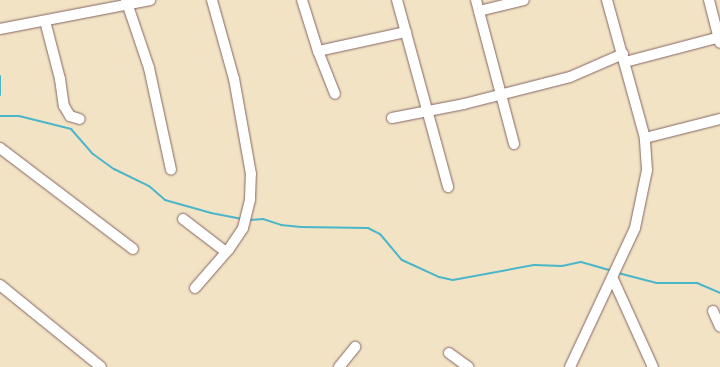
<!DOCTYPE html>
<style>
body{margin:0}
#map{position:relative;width:720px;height:367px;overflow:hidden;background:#f2e3c5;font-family:"Patrick Hand",sans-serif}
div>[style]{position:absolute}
.stream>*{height:2px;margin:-1px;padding:0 1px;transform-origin:1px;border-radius:1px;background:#4bb6c9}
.roads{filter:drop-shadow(0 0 1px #856461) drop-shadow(0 0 1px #856461)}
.minor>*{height:10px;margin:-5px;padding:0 5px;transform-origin:5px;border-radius:5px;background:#fff}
span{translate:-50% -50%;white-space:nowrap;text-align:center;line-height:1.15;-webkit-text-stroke:3.5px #fcf5e5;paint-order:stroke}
</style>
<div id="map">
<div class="stream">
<i style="left:0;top:76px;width:19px;rotate:90deg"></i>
<i style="left:0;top:116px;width:19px"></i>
<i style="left:19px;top:116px;width:54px;rotate:14deg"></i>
<i style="left:71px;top:129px;width:33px;rotate:49deg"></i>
<i style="left:93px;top:154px;width:26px;rotate:36deg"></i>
<i style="left:114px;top:169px;width:39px;rotate:26deg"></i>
<i style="left:149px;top:186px;width:21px;rotate:41deg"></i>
<i style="left:165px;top:200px;width:48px;rotate:15.8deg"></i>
<i style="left:211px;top:213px;width:33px;rotate:11deg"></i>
<i style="left:249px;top:220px;width:14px;rotate:-4deg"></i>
<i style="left:263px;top:219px;width:19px;rotate:18deg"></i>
<i style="left:281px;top:225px;width:20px;rotate:6deg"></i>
<i style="left:301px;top:227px;width:67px;rotate:0.9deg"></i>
<i style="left:368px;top:228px;width:13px;rotate:27deg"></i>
<i style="left:380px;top:234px;width:34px;rotate:50deg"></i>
<i style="left:402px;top:260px;width:41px;rotate:24.7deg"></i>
<i style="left:439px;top:277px;width:14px;rotate:12deg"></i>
<i style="left:453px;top:280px;width:82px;rotate:-10.5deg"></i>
<i style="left:534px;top:265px;width:28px;rotate:2deg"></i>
<i style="left:562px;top:266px;width:19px;rotate:-12deg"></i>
<i style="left:581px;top:262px;width:32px;rotate:16deg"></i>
<i style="left:618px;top:273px;width:40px;rotate:14.4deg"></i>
<i style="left:657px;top:283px;width:40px"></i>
<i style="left:697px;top:283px;width:25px;rotate:23deg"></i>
</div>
<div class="roads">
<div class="minor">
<i style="left:126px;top:0;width:72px;rotate:71.3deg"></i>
<i style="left:149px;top:68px;width:104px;rotate:77.8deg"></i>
<i style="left:302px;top:0;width:53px;rotate:72.6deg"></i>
<i style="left:318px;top:51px;width:46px;rotate:68.4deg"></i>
<i style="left:397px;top:0;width:194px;rotate:74.7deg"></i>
<i style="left:476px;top:0;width:149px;rotate:75.2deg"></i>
<i style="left:709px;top:0;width:44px;rotate:75.7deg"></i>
<i style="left:479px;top:11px;width:46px;rotate:-13.7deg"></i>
<i style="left:45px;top:21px;width:60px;rotate:75.5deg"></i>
<i style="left:60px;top:79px;width:27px;rotate:82deg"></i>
<i style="left:64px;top:106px;width:12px;rotate:59deg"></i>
<i style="left:70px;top:116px;width:10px;rotate:17deg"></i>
<i style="left:0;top:29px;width:153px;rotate:-10.9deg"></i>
<i style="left:318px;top:51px;width:90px;rotate:-12.2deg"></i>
<i style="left:625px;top:62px;width:98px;rotate:-14.7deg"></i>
<i style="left:392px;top:118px;width:73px;rotate:-11deg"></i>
<i style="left:464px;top:104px;width:109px;rotate:-14.3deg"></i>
<i style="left:570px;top:77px;width:58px;rotate:-23.5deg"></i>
<i style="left:645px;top:138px;width:77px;rotate:-14.2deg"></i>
<i style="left:0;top:148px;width:167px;rotate:37.2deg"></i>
<i style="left:183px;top:219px;width:54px;rotate:37.5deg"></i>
<i style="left:613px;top:279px;width:97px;rotate:65.6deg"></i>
<i style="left:0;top:285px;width:130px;rotate:39.1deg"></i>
<i style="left:195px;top:288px;width:52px;rotate:-48.9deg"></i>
<i style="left:229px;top:249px;width:25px;rotate:-56deg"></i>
<i style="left:243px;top:228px;width:30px;rotate:-76deg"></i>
<i style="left:250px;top:199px;width:25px;rotate:-88deg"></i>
<i style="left:251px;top:174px;width:97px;rotate:-100.1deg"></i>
<i style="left:234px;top:79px;width:82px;rotate:-105.6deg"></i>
<i style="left:713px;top:311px;width:17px;rotate:66deg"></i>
<i style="left:449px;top:353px;width:24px;rotate:36deg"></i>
<i style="left:339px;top:367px;width:26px;rotate:-51deg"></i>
<i style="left:570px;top:367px;width:153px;rotate:-64.9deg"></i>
<i style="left:635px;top:228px;width:59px;rotate:-78.3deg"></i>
<i style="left:647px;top:170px;width:32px;rotate:-94deg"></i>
<i style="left:645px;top:138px;width:143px;rotate:-105.4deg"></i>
</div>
</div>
</div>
